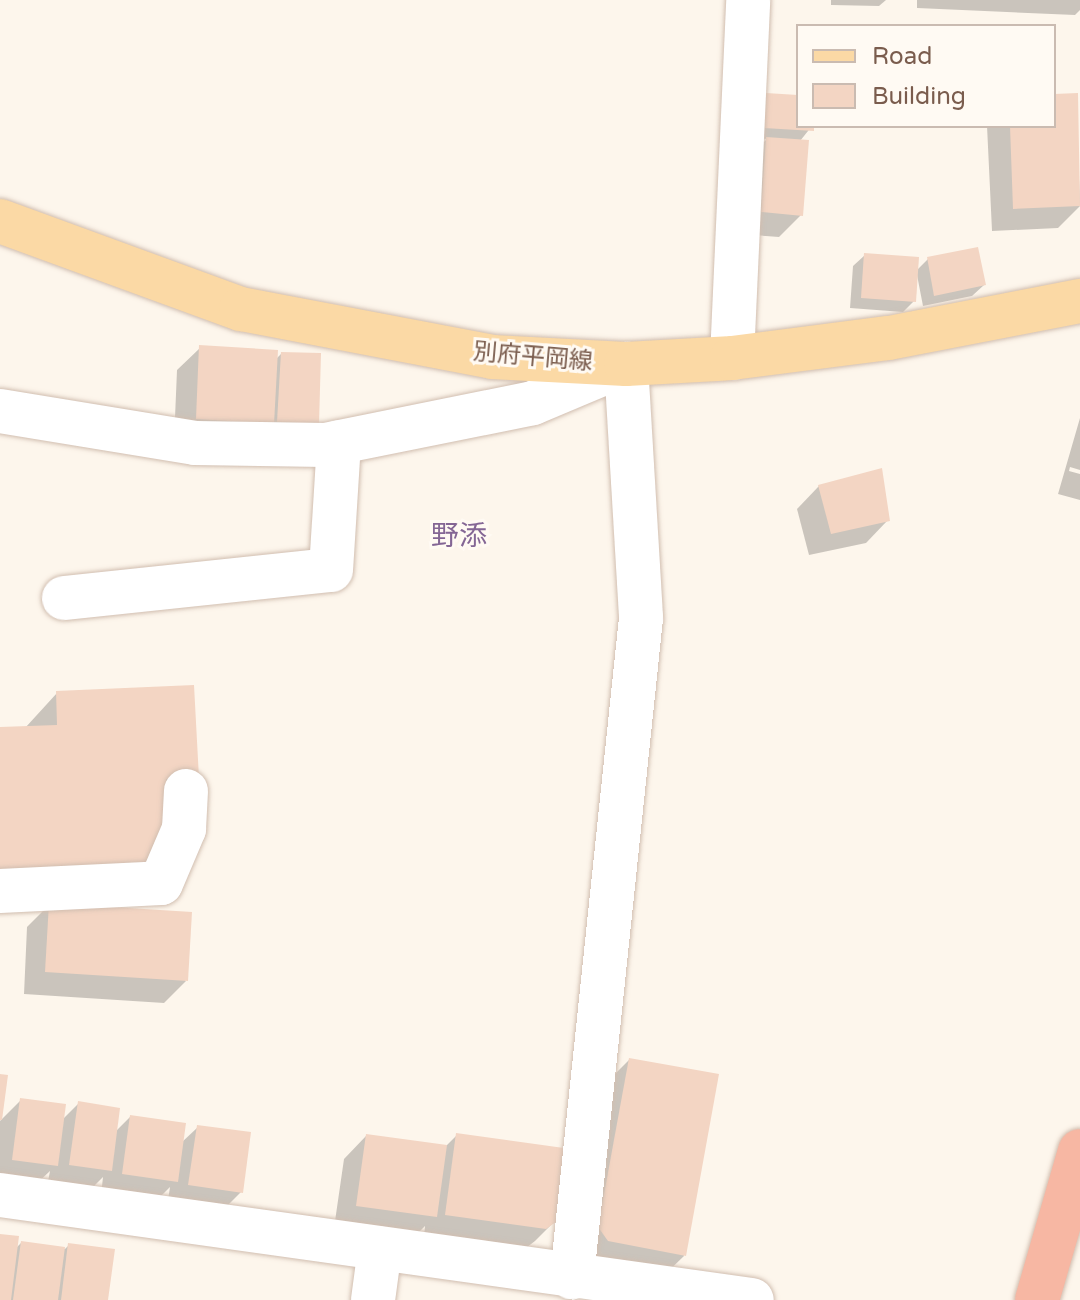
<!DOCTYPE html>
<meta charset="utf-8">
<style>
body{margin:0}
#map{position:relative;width:1080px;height:1300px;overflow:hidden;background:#fdf6ec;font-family:"Varela Round","Noto Sans JP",sans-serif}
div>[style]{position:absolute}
.shadow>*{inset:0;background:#0003}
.building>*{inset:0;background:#f3d5c3}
.roads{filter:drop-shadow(0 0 2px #d1beb0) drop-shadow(0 0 2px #d1beb0)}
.minor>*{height:44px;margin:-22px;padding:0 22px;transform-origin:22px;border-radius:22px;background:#fff}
.major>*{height:44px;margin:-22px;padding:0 22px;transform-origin:22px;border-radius:22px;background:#fbd9a5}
.highway>*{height:44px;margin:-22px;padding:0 22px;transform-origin:22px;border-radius:22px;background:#f7b7a3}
span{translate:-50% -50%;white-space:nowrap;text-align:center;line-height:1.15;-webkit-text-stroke:6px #fffaf3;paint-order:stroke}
.street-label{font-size:24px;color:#7a5c4d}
.quarter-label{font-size:28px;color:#846695}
.legend{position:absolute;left:796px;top:24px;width:260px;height:104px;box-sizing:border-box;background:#fffaf3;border:2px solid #cabbb1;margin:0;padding:10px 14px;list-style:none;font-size:24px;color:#7a5c4d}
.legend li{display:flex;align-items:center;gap:16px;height:40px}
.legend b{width:40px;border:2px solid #cabbb1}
</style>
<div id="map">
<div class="shadow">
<i style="clip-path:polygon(831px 0,886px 0,879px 6px,831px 5px)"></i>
<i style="clip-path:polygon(917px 0,1080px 0,1080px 10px,1075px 15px,917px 8px)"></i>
<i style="clip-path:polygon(767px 95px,798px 97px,798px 126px,812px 126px,800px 141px,801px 215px,779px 237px,740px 234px,745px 161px,767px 139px,754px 138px,756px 106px)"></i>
<i style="clip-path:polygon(1076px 95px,1080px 206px,1058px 228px,992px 231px,987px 126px,1054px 126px,1054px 96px)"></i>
<i style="clip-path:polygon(865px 255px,916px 271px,928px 259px,984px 285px,972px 296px,923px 306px,917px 275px,914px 301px,903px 312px,850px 308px,853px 266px)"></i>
<i style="clip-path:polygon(200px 348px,275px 360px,281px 354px,317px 423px,174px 441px,177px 370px)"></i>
<i style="clip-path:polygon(1080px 418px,1080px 470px,1070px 467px,1069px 471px,1080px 474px,1080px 500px,1058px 494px)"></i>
<i style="clip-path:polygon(819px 486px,888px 520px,866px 543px,809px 555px,797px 509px)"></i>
<i style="clip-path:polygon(57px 693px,197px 777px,95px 905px,186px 981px,164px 1003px,24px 994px,27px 927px,47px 907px,0 729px,25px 728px)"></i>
<i style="clip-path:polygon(629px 1060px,684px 1256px,652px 1287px,576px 1272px,597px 1092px)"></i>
<i style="clip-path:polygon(21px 1100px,62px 1120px,78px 1104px,115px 1132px,130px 1117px,181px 1143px,198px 1127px,241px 1192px,219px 1214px,167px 1207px,170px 1187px,154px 1203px,101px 1195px,103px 1177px,88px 1192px,47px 1187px,50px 1171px,33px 1187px,0 1183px,0 1121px)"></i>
<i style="clip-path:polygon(457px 1135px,558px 1218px,535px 1241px,522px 1251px,424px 1237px,425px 1226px,413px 1238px,334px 1228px,344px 1159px,366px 1136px,445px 1147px)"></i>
<i style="clip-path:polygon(0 1236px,15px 1249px,21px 1243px,65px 1249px,69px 1245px,106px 1300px,0 1300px)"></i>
</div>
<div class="building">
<i style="clip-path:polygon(766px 93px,798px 95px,798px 126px,814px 126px,814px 131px,764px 128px)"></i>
<i style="clip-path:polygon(1078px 93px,1080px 206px,1013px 209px,1010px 126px,1054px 126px,1054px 94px)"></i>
<i style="clip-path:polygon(766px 137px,809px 140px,803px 216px,761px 212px)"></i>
<i style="clip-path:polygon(978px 247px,986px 285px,934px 296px,927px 257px)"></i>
<i style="clip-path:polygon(864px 253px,919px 257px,916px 302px,861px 298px)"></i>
<i style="clip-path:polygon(199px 345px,278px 350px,274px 424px,196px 419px)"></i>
<i style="clip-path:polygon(281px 352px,321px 353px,319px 424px,277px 422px)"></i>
<i style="clip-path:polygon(882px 468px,890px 521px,831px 534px,818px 485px)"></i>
<i style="clip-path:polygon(194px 685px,199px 778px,166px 779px,168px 819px,155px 872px,0 880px,0 727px,57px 725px,56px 691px)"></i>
<i style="clip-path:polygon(49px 903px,192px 912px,188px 981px,45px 972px)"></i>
<i style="clip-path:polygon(629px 1058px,719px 1074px,686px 1256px,608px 1241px,598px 1227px)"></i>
<i style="clip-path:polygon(0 1074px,8px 1075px,2px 1120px,0 1120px)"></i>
<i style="clip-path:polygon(20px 1098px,66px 1104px,58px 1166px,12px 1160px)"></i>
<i style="clip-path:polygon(78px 1101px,120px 1108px,112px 1171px,69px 1165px)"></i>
<i style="clip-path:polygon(130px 1115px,186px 1123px,178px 1182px,122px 1174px)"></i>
<i style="clip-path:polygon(197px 1125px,251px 1132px,243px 1193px,188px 1185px)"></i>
<i style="clip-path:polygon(456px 1133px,571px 1149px,560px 1219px,546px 1229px,445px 1215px)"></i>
<i style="clip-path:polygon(366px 1134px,447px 1145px,437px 1217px,356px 1206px)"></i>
<i style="clip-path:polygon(0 1234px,19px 1236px,11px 1300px,0 1300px)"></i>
<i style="clip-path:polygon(21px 1241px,65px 1247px,58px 1300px,13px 1300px)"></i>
<i style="clip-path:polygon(68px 1243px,115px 1249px,108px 1300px,61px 1300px)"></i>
</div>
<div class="roads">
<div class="minor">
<i style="left:732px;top:358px;width:358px;rotate:-87.4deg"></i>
<i style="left:0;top:411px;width:198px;rotate:9.3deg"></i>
<i style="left:195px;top:443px;width:130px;rotate:0.9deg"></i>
<i style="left:325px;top:445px;width:212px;rotate:-11.4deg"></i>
<i style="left:533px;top:403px;width:101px;rotate:-22.8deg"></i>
<i style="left:626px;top:364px;width:254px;rotate:86.6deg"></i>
<i style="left:641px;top:618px;width:663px;rotate:95.98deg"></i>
<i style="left:64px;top:598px;width:268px;rotate:-6deg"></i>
<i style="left:331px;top:570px;width:128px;rotate:-86.4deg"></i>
<i style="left:0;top:891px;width:161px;rotate:-2.8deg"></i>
<i style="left:161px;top:883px;width:59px;rotate:-66.9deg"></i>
<i style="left:184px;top:829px;width:38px;rotate:-87deg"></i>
<i style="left:0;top:1195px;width:759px;rotate:7.95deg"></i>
<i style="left:373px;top:1300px;width:52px;rotate:-82.3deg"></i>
</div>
<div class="major">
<i style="left:0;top:221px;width:257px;rotate:20.1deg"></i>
<i style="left:241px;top:309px;width:256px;rotate:10.8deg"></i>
<i style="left:492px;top:357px;width:134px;rotate:3deg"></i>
<i style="left:626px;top:364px;width:106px;rotate:-3.2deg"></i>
<i style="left:732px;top:358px;width:158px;rotate:-7.3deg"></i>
<i style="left:889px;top:338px;width:195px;rotate:-11deg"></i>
</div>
<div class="highway">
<i style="left:1037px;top:1300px;width:155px;rotate:-73.9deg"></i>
</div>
</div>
<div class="street-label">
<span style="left:533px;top:357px;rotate:5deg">別府平岡線</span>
</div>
<div class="quarter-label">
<span style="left:459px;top:536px">野添</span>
</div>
<ul class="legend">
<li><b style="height:10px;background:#fbd9a5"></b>Road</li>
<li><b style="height:22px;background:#f3d5c3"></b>Building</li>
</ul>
</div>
